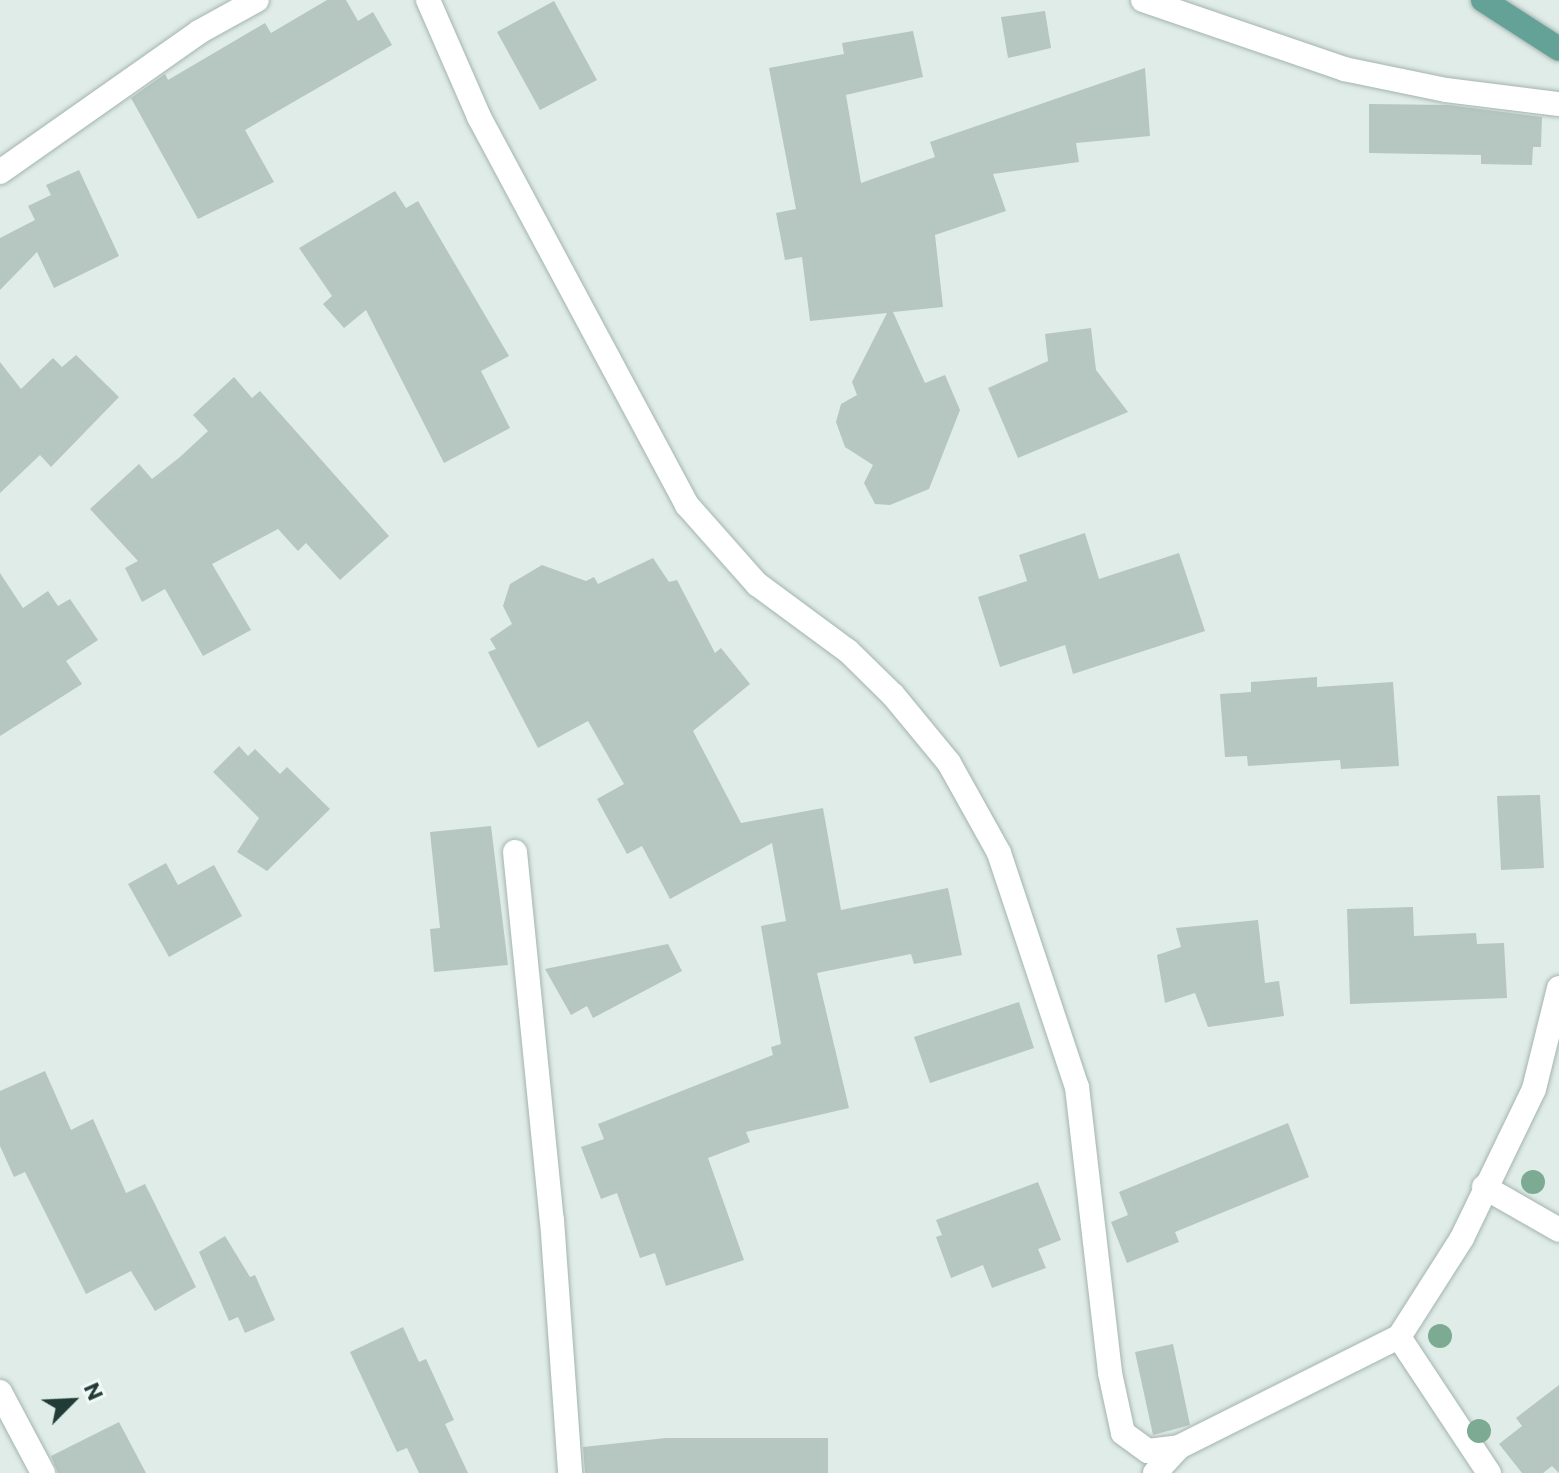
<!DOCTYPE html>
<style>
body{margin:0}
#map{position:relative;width:1559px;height:1473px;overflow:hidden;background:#e0ece8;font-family:Commissioner,sans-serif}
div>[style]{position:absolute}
.building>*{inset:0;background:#b6c6c1}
.roads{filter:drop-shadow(0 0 2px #a3b4af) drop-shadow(0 0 2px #a3b4af)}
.minor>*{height:24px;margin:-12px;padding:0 12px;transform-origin:12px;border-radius:12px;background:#fff}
.major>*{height:24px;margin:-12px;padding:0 12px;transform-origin:12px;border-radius:12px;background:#64a298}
.trees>*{width:24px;height:24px;margin:-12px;border-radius:50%;background:#7caa93}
span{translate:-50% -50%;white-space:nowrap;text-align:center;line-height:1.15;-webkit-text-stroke:6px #f1f8f5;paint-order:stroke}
.north{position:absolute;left:32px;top:1361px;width:80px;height:80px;-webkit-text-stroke:6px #f1f8f5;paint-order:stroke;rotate:66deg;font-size:22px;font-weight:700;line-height:32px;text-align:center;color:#213c37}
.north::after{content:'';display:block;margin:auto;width:28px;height:36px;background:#213c37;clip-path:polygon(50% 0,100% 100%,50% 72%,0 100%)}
</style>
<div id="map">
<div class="building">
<i style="clip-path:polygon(327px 0,346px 0,358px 21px,373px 12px,392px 45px,245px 130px,274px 182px,198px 219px,131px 98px,165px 74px,168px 80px,265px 23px,271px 33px)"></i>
<i style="clip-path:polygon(554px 1px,597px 80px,540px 110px,497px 32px)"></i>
<i style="clip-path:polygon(1045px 11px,1051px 48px,1008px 58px,1001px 17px)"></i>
<i style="clip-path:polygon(913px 31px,923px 77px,846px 95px,861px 183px,935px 157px,930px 142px,1145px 68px,1150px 136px,1076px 143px,1079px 162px,993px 174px,1006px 211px,935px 235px,943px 307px,893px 312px,925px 383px,945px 375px,960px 410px,929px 489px,890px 505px,875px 504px,864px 483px,873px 465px,845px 447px,836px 422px,841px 404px,857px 395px,852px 382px,887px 313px,810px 321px,802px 257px,785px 260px,776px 213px,796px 209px,769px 68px,844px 54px,842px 43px)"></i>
<i style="clip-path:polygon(1369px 104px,1448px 105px,1542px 117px,1541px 147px,1533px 147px,1532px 165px,1481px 164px,1481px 155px,1369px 153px)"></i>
<i style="clip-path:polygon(79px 170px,119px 256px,54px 288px,37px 252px,0 290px,0 238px,35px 220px,28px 206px,51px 195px,46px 185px)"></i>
<i style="clip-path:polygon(395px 191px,406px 208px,418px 201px,509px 356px,481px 371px,510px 428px,444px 463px,366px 310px,344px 328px,323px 304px,332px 296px,299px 248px)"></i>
<i style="clip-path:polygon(1091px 328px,1096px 370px,1128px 412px,1018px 458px,988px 388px,1048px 361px,1045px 334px)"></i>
<i style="clip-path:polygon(76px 355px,119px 397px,51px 467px,40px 455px,0 493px,0 362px,21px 389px,53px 358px,62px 367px)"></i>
<i style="clip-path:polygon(234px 377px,252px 398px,260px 391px,389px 536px,340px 580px,306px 543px,298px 551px,278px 529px,212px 564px,251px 630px,203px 656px,165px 589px,142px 602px,125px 568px,138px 561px,90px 509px,139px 464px,152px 479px,180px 457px,208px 431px,193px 415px)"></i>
<i style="clip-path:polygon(1085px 533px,1099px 579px,1179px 553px,1205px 631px,1073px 674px,1065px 645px,1000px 667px,978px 597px,1027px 581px,1019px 555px)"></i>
<i style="clip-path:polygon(653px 558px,669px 582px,677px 580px,715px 653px,721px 648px,750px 684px,693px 731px,741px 823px,823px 808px,841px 910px,948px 888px,962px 955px,914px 964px,911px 954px,817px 973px,849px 1108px,746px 1132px,750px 1142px,708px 1158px,744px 1260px,666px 1286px,655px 1253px,640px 1258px,617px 1193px,601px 1199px,581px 1147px,604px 1139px,598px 1124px,773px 1055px,771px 1047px,781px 1044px,761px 926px,786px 921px,772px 843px,670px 899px,642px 846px,627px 854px,597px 799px,624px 784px,588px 721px,538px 748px,488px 652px,496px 649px,490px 639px,512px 624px,503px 606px,510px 584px,542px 565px,586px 581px,594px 577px,598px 584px)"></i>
<i style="clip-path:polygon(0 573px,23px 608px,48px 591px,58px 606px,70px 599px,98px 640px,66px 661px,82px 684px,0 736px)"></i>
<i style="clip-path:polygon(1317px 677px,1317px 687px,1393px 682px,1399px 766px,1341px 769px,1340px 760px,1248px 766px,1247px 756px,1225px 757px,1220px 694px,1251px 692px,1251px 682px)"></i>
<i style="clip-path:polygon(239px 746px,248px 756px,255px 749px,280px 774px,287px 767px,330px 809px,267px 871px,237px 852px,259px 818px,213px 772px)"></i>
<i style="clip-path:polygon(1540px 795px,1544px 868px,1501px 870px,1497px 796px)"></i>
<i style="clip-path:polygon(491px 826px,508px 965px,434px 972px,430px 929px,440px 928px,430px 832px)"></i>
<i style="clip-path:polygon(166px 863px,178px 885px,214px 865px,242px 916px,169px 957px,128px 884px)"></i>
<i style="clip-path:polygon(1413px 907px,1414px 936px,1476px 933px,1477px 944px,1504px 943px,1507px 998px,1350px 1004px,1347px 909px)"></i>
<i style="clip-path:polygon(1258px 920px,1265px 983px,1279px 981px,1284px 1016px,1208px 1027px,1195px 993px,1165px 1003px,1157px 955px,1181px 947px,1176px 928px)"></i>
<i style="clip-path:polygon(668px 944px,682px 971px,593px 1018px,587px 1006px,571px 1015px,545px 969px)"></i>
<i style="clip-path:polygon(1019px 1002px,1034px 1048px,930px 1083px,914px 1037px)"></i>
<i style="clip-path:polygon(45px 1071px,71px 1130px,93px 1119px,126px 1193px,145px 1184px,196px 1287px,155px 1311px,131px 1271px,86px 1294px,25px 1172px,14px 1177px,0 1146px,0 1091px)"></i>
<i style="clip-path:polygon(1288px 1123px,1309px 1177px,1175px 1232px,1179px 1242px,1127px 1263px,1111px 1222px,1128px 1215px,1119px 1192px)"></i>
<i style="clip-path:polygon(1038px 1182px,1061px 1240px,1038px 1249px,1046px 1268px,992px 1288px,983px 1265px,951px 1278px,936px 1237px,942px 1235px,936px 1220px)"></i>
<i style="clip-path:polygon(225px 1236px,250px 1277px,255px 1275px,275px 1320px,245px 1333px,238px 1317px,229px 1321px,199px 1252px)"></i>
<i style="clip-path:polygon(403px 1327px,419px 1362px,426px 1359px,454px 1420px,445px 1424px,468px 1473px,419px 1473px,407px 1448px,397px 1452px,350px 1352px)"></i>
<i style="clip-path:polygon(1173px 1344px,1190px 1425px,1153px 1435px,1135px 1352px)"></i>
<i style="clip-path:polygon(1559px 1385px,1559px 1473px,1552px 1466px,1543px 1473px,1522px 1473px,1499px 1444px,1522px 1426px,1516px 1418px)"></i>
<i style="clip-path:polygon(119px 1422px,146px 1473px,58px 1473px,51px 1456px)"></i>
<i style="clip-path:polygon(666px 1438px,828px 1438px,828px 1473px,585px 1473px,583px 1447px)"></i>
</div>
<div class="roads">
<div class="minor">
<i style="left:428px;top:0;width:128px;rotate:66.4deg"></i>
<i style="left:479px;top:117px;width:440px;rotate:61.8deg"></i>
<i style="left:687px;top:505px;width:106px;rotate:48.5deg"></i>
<i style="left:757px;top:584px;width:113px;rotate:36.4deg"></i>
<i style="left:848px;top:651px;width:63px;rotate:44.4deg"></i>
<i style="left:893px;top:695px;width:88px;rotate:50.5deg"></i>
<i style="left:949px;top:763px;width:103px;rotate:60.9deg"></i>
<i style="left:999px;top:853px;width:247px;rotate:71.6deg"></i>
<i style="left:1077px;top:1087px;width:288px;rotate:83.4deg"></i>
<i style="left:1110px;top:1373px;width:61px;rotate:77.8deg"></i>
<i style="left:1123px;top:1433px;width:31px;rotate:36deg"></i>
<i style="left:1148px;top:1451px;width:31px;rotate:-7deg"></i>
<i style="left:1179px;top:1447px;width:246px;rotate:-26.6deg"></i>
<i style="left:1143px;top:0;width:213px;rotate:18.9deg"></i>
<i style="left:1344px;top:69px;width:104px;rotate:11.6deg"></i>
<i style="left:1446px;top:90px;width:114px;rotate:7.1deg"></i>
<i style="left:0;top:172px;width:243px;rotate:-35.1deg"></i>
<i style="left:199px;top:32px;width:66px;rotate:-28.9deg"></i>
<i style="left:515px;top:852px;width:370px;rotate:84.3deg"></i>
<i style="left:552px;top:1220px;width:254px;rotate:85.9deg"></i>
<i style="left:1484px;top:1187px;width:86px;rotate:29.8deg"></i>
<i style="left:0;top:1392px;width:92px;rotate:62deg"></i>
<i style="left:1155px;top:1473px;width:35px;rotate:-47deg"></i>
<i style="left:1489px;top:1473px;width:163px;rotate:-123.5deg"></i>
<i style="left:1399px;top:1337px;width:117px;rotate:-57.5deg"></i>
<i style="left:1462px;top:1238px;width:165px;rotate:-64.2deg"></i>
<i style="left:1534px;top:1089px;width:104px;rotate:-76.1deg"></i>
</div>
<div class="major">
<i style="left:1483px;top:0;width:90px;rotate:32.8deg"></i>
</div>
</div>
<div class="trees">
<i style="left:1533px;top:1182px"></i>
<i style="left:1440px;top:1336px"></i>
<i style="left:1479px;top:1431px"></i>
</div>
<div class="north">N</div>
</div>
